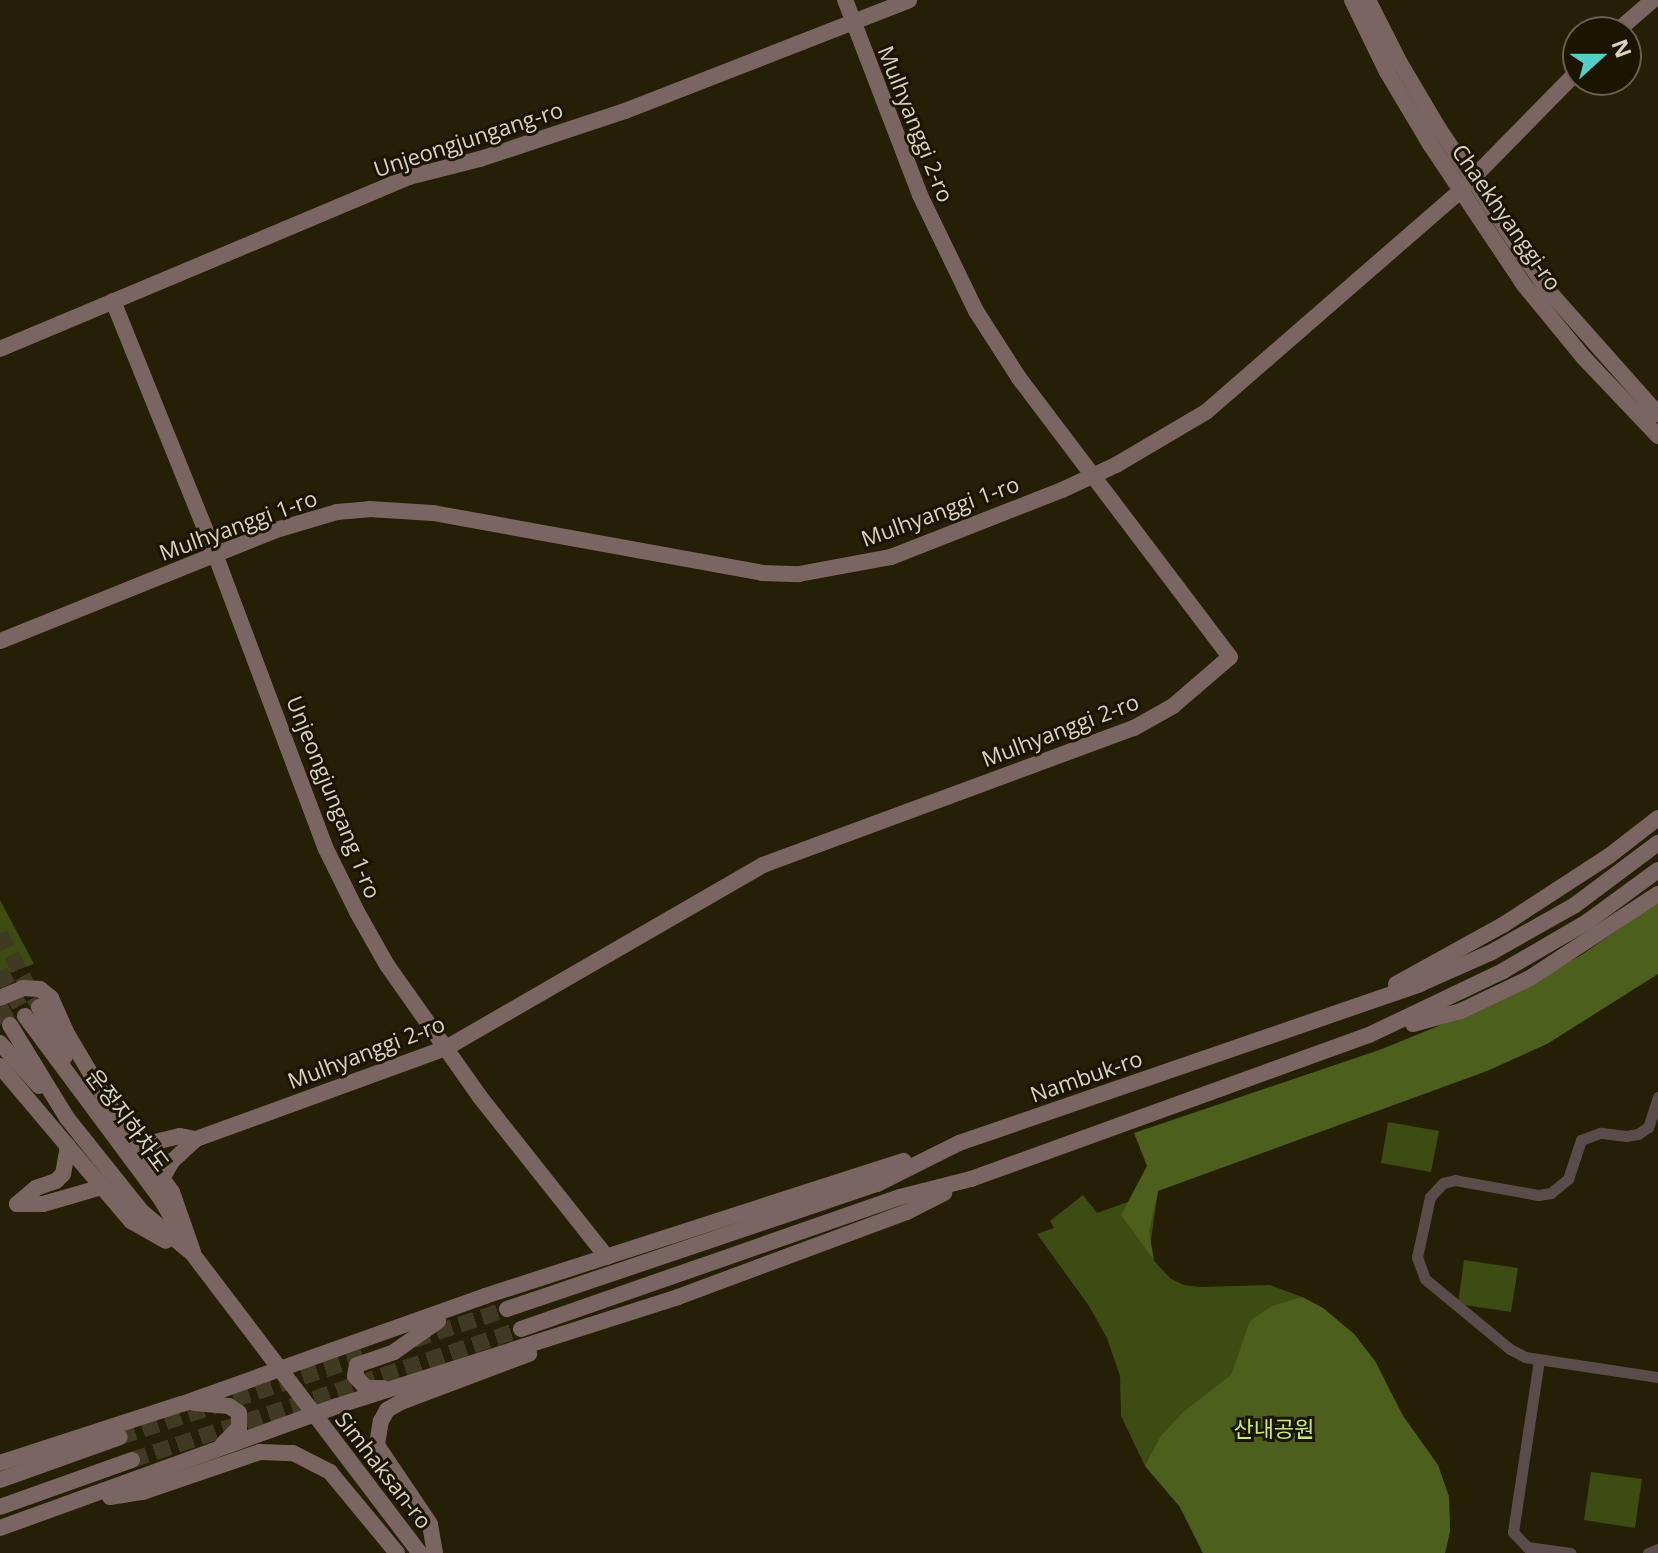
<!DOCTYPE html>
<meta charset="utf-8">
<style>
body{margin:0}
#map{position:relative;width:1658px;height:1553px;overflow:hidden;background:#251f05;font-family:"Open Sans","Noto Sans KR",sans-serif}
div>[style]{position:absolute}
.green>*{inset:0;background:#3c4c12}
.forest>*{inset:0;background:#4c5f1d}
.secondary-tunnel>*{height:16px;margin-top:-8px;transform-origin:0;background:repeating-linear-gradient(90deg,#403a22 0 16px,transparent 0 24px)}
.street>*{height:11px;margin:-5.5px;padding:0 5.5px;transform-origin:5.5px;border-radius:5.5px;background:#5a4c4b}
.secondary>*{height:16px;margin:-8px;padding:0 8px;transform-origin:8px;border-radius:8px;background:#7b6563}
span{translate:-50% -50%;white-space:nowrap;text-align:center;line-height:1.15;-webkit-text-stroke:6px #1b1500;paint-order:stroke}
.street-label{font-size:22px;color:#d8d4c5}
.park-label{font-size:22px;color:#c6e978}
.north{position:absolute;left:1562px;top:16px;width:80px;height:80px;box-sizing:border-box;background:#1b1500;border:2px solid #67614f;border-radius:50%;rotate:69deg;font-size:22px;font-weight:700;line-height:32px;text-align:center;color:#d8d4c5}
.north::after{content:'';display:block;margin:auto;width:28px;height:36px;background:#55cec6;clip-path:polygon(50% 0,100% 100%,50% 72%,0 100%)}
</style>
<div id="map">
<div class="green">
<i style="clip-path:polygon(0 900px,34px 964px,0 976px)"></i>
<i style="clip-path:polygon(1388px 1122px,1439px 1131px,1431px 1172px,1381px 1163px)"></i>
<i style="clip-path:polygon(1158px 1191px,1150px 1247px,1154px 1261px,1171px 1279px,1184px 1285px,1200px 1287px,1270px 1285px,1302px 1297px,1323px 1308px,1354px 1334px,1375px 1361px,1403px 1416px,1438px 1465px,1449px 1497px,1450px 1531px,1445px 1553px,1203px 1553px,1180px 1507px,1145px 1466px,1121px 1416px,1120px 1376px,1107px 1338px,1089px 1306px,1037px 1234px,1054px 1228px,1050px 1221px,1083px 1195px,1097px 1213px)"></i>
<i style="clip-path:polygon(1464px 1260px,1518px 1268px,1511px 1312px,1458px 1304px)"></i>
<i style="clip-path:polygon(1591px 1472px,1642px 1479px,1635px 1528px,1584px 1520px)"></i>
</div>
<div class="forest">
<i style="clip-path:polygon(1658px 902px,1658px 974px,1547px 1044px,1487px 1071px,1158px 1191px,1149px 1232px,1154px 1260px,1121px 1215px,1147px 1166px,1134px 1133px,1382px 1049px,1448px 1022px,1580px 956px)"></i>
<i style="clip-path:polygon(1302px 1297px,1323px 1308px,1354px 1334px,1375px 1361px,1403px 1416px,1438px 1465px,1449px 1497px,1450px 1531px,1445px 1553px,1203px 1553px,1180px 1507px,1145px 1466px,1161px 1436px,1183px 1412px,1231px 1375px,1250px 1321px,1272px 1306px)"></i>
</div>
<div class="secondary-tunnel">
<i style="left:0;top:934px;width:83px;rotate:61.9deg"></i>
<i style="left:0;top:971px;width:51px;rotate:60.9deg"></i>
<i style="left:0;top:1007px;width:21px;rotate:61deg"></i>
<i style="left:414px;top:1340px;width:98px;rotate:-18.4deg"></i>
<i style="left:120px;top:1437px;width:262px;rotate:-18.2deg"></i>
<i style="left:132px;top:1460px;width:410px;rotate:-18.6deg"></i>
</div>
<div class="street">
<i style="left:1658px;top:1097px;width:32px;rotate:108deg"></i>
<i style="left:1648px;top:1127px;width:12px;rotate:145deg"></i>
<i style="left:1638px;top:1134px;width:12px;rotate:171deg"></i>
<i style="left:1626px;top:1136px;width:26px;rotate:-173deg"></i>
<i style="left:1600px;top:1133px;width:20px;rotate:160deg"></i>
<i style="left:1581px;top:1140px;width:41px;rotate:108.4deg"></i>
<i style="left:1568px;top:1179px;width:22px;rotate:141deg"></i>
<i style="left:1551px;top:1193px;width:13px;rotate:171deg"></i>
<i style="left:1538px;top:1195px;width:84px;rotate:-169.8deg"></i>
<i style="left:1455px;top:1180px;width:12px;rotate:166deg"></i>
<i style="left:1443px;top:1183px;width:19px;rotate:133deg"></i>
<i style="left:1430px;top:1197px;width:61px;rotate:102.2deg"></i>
<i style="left:1417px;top:1257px;width:23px;rotate:70deg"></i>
<i style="left:1425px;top:1279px;width:110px;rotate:39.5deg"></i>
<i style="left:1510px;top:1349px;width:17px;rotate:28deg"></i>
<i style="left:1525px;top:1357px;width:134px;rotate:8.6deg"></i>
<i style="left:1539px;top:1360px;width:174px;rotate:98.6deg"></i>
<i style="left:1513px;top:1532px;width:21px;rotate:47deg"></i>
<i style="left:1527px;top:1547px;width:44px;rotate:7.8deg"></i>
<i style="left:1648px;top:1553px;width:11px;rotate:-22deg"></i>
</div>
<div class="secondary">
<i style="left:1352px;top:0;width:80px;rotate:64.1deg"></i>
<i style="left:1387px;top:72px;width:84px;rotate:59.2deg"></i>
<i style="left:1430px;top:144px;width:169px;rotate:56.3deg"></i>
<i style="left:1524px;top:285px;width:94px;rotate:50.6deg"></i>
<i style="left:1584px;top:358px;width:108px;rotate:46.5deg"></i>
<i style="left:1368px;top:0;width:71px;rotate:63.1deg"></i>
<i style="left:1400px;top:63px;width:77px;rotate:59.4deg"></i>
<i style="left:1439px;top:129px;width:192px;rotate:56.1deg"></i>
<i style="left:1546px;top:288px;width:169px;rotate:48.4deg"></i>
<i style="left:1616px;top:32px;width:49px;rotate:-40.9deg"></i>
<i style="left:113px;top:301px;width:273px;rotate:68deg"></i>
<i style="left:215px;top:554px;width:315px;rotate:69.4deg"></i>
<i style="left:326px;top:849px;width:70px;rotate:63.8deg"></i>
<i style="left:357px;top:912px;width:61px;rotate:60.5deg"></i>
<i style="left:387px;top:965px;width:161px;rotate:54.8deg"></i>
<i style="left:480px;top:1097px;width:204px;rotate:51.6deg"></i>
<i style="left:0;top:349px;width:444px;rotate:-22.8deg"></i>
<i style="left:409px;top:177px;width:73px;rotate:-14.2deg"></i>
<i style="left:480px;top:159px;width:153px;rotate:-18.3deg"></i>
<i style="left:625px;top:111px;width:305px;rotate:-21.3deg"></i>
<i style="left:0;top:641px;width:297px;rotate:-21.9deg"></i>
<i style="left:276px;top:530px;width:64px;rotate:-16.4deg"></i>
<i style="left:337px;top:512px;width:32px;rotate:-5deg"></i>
<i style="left:369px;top:509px;width:64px;rotate:3.6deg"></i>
<i style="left:433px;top:513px;width:334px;rotate:10.3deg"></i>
<i style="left:762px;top:573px;width:37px;rotate:2deg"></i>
<i style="left:799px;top:574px;width:94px;rotate:-10.5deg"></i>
<i style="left:891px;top:557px;width:184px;rotate:-21.4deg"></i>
<i style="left:1062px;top:490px;width:60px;rotate:-24.8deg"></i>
<i style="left:1116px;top:465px;width:104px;rotate:-30.5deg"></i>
<i style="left:1206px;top:412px;width:335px;rotate:-41deg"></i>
<i style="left:1459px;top:192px;width:170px;rotate:-45.5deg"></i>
<i style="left:1396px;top:984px;width:122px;rotate:-28.9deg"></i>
<i style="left:1503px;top:925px;width:126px;rotate:-33.1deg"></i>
<i style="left:1609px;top:856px;width:62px;rotate:-37.8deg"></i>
<i style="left:0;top:998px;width:25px;rotate:-23deg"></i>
<i style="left:23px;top:988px;width:17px;rotate:3deg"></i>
<i style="left:40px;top:989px;width:14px;rotate:39deg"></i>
<i style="left:51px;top:998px;width:37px;rotate:66deg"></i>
<i style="left:66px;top:1032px;width:94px;rotate:59.3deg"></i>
<i style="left:114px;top:1113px;width:98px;rotate:53.7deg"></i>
<i style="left:172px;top:1192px;width:64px;rotate:70.7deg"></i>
<i style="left:39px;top:1007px;width:56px;rotate:62.5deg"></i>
<i style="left:25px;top:1016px;width:228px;rotate:53.4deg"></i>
<i style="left:161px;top:1199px;width:32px;rotate:60deg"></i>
<i style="left:1413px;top:1024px;width:50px;rotate:-15.2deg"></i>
<i style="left:1461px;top:1011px;width:76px;rotate:-25.6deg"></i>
<i style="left:1530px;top:978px;width:153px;rotate:-33.3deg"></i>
<i style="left:10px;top:1025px;width:109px;rotate:58.5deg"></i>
<i style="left:67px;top:1118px;width:120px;rotate:51.4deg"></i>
<i style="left:142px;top:1212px;width:65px;rotate:39.4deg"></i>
<i style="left:192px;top:1253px;width:377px;rotate:52.8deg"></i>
<i style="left:0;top:1043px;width:58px;rotate:47.8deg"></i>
<i style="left:0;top:1066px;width:203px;rotate:49.8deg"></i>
<i style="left:131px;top:1221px;width:40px;rotate:29.7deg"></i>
<i style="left:196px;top:1139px;width:266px;rotate:-20deg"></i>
<i style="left:446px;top:1048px;width:366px;rotate:-30deg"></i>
<i style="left:763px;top:865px;width:395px;rotate:-20.3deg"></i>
<i style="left:1134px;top:728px;width:45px;rotate:-29.4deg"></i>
<i style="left:1173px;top:706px;width:75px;rotate:-40.7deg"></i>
<i style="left:1230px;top:657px;width:350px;rotate:-127.1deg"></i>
<i style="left:1019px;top:378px;width:80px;rotate:-122.7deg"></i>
<i style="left:976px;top:311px;width:129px;rotate:-115.8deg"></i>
<i style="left:920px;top:195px;width:209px;rotate:-111deg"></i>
<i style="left:68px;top:1146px;width:28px;rotate:100deg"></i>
<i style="left:63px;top:1174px;width:10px;rotate:135deg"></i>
<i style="left:56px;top:1181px;width:21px;rotate:161deg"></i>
<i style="left:36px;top:1188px;width:25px;rotate:140deg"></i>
<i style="left:17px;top:1204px;width:26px"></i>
<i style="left:43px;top:1204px;width:61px;rotate:-16.1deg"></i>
<i style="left:138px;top:1146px;width:43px;rotate:-13.4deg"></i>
<i style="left:180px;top:1136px;width:16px;rotate:11deg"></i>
<i style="left:196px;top:1139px;width:33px;rotate:137deg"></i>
<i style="left:172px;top:1161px;width:21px;rotate:119deg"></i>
<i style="left:507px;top:1309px;width:391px;rotate:-18.7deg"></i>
<i style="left:877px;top:1184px;width:92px;rotate:-26.6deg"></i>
<i style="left:959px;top:1143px;width:488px;rotate:-19deg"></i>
<i style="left:1420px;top:984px;width:79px;rotate:-24deg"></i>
<i style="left:1492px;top:952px;width:95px;rotate:-29.5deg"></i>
<i style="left:1575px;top:905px;width:104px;rotate:-36.8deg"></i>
<i style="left:521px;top:1329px;width:401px;rotate:-19.2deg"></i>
<i style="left:900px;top:1197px;width:73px;rotate:-14.2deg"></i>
<i style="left:971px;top:1179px;width:423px;rotate:-19.9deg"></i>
<i style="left:1369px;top:1035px;width:148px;rotate:-25.5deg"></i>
<i style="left:1503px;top:971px;width:97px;rotate:-30.3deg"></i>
<i style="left:1587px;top:922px;width:88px;rotate:-36.2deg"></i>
<i style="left:383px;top:1388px;width:17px;rotate:180deg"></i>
<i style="left:366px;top:1388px;width:16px;rotate:-133deg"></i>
<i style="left:355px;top:1376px;width:11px;rotate:-80deg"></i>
<i style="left:357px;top:1365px;width:39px;rotate:-19deg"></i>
<i style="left:394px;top:1352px;width:54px;rotate:-35.2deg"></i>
<i style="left:195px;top:1403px;width:34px;rotate:5deg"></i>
<i style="left:229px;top:1406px;width:12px;rotate:35deg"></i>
<i style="left:239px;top:1413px;width:15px;rotate:90deg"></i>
<i style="left:239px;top:1428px;width:23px;rotate:135deg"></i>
<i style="left:0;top:1463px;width:191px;rotate:-18deg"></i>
<i style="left:182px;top:1404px;width:322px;rotate:-19.6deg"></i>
<i style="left:485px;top:1296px;width:440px;rotate:-17.9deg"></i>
<i style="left:0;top:1480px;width:127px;rotate:-19.7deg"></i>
<i style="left:110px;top:1497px;width:33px;rotate:-9deg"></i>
<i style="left:143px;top:1492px;width:124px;rotate:-18.9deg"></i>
<i style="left:260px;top:1452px;width:33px;rotate:2deg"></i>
<i style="left:293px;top:1453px;width:42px;rotate:27.2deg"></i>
<i style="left:330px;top:1472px;width:105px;rotate:50.4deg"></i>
<i style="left:0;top:1507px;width:140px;rotate:-19.6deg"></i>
<i style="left:0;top:1528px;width:358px;rotate:-19.9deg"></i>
<i style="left:337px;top:1406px;width:358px;rotate:-17.7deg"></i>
<i style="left:678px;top:1297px;width:244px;rotate:-20.4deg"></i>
<i style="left:907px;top:1212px;width:42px;rotate:-27.2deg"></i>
<i style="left:435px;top:1553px;width:29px;rotate:-100deg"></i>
<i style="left:430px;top:1524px;width:95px;rotate:-123.9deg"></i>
<i style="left:377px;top:1445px;width:24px;rotate:-81deg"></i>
<i style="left:381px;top:1421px;width:13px;rotate:-61deg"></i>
<i style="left:387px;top:1410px;width:16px;rotate:-30deg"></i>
<i style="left:401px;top:1402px;width:137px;rotate:-20.6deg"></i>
</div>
<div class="street-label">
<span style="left:916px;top:124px;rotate:68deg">Mulhyanggi 2-ro</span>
<span style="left:468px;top:139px;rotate:-18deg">Unjeongjungang-ro</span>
<span style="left:1507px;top:217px;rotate:55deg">Chaekhyanggi-ro</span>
<span style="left:940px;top:511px;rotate:-20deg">Mulhyanggi 1-ro</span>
<span style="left:238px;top:525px;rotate:-20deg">Mulhyanggi 1-ro</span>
<span style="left:1060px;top:730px;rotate:-21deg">Mulhyanggi 2-ro</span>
<span style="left:334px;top:797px;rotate:68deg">Unjeongjungang 1-ro</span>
<span style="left:366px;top:1052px;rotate:-21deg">Mulhyanggi 2-ro</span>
<span style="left:1086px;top:1076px;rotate:-19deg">Nambuk-ro</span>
<span style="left:128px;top:1120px;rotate:53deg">운정지하차도</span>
<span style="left:384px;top:1470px;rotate:52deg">Simhaksan-ro</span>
</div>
<div class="park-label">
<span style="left:1274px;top:1429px">산내공원</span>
</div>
<div class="north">N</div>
</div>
